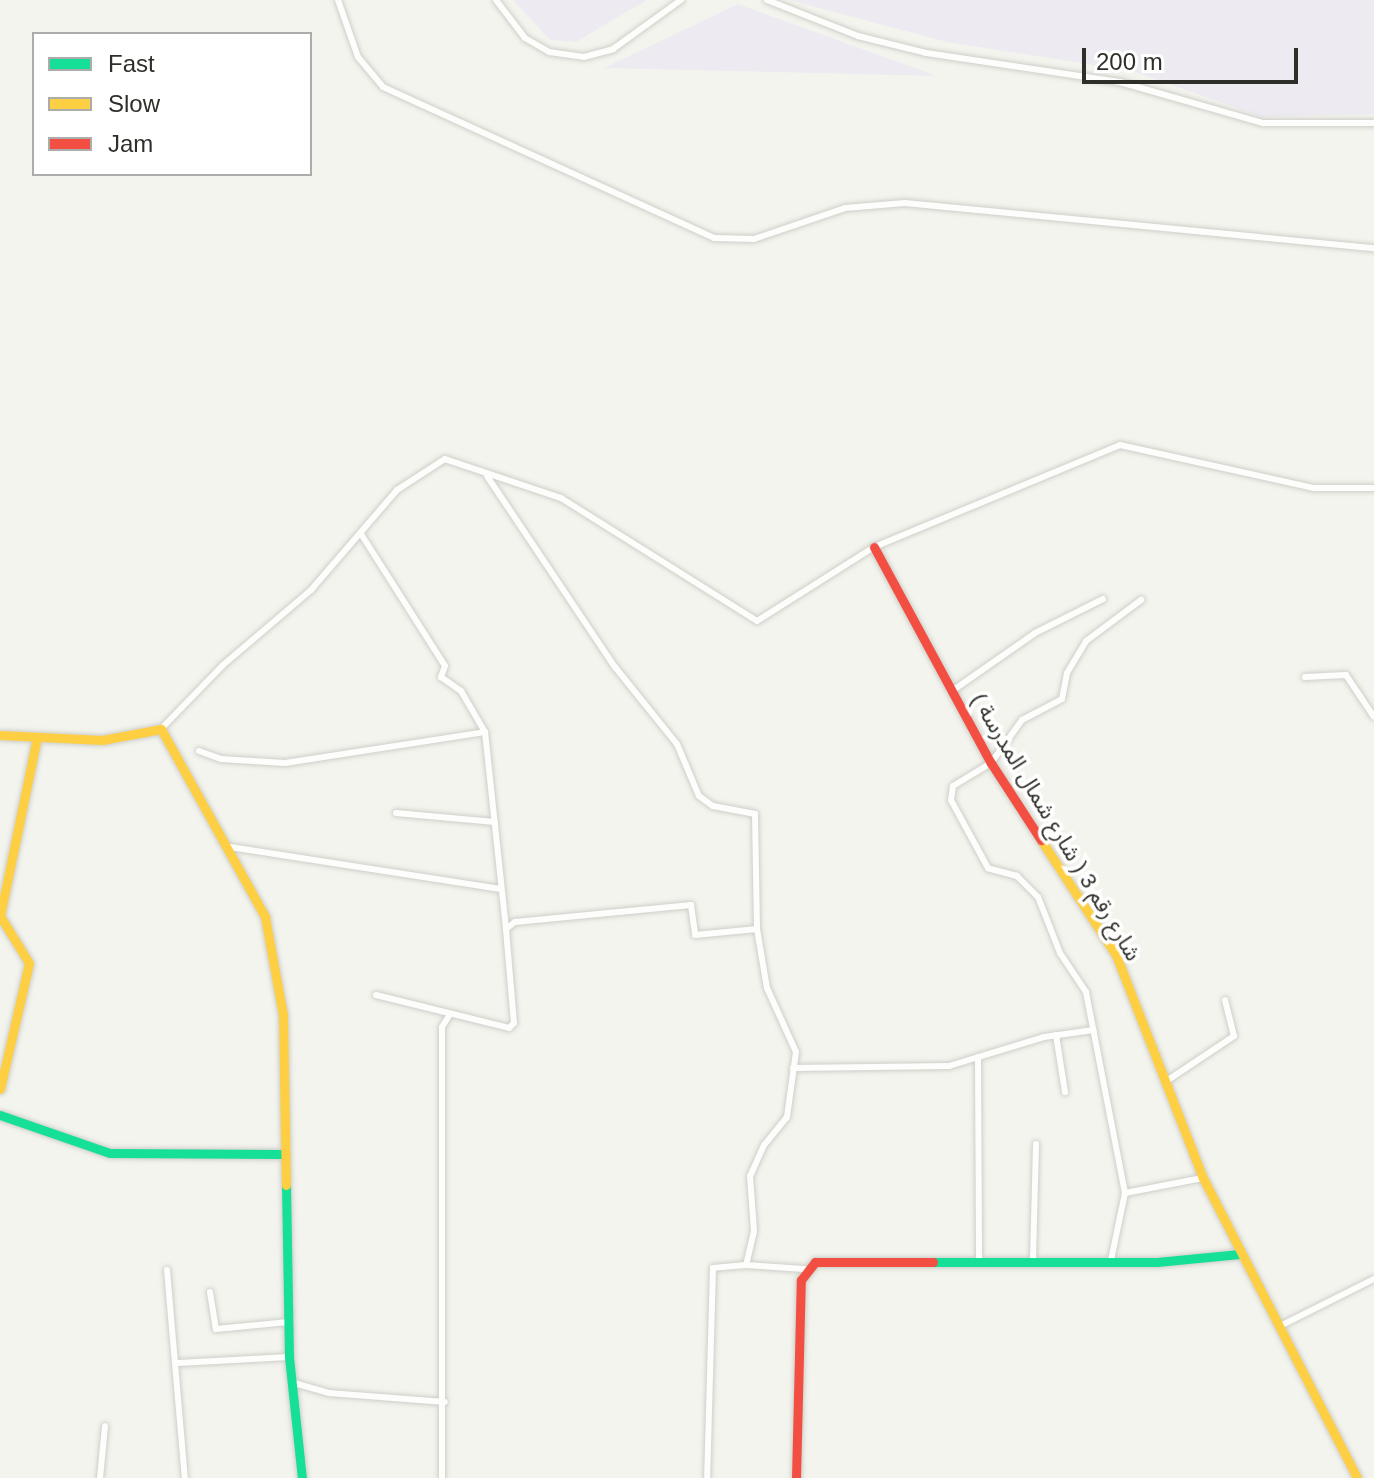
<!DOCTYPE html>
<meta charset="utf-8">
<style>
body{margin:0}
#map{position:relative;width:1374px;height:1478px;overflow:hidden;background:#f4f4ee;font-family:Arial,"Noto Sans Arabic",sans-serif}
div>[style]{position:absolute}
.green>*{inset:0;background:#edebf1}
.roads{filter:drop-shadow(0 0 2px #cfcfca) drop-shadow(0 0 2px #cfcfca)}
.street>*{height:6px;margin:-3px;padding:0 3px;transform-origin:3px;border-radius:3px;background:#fdfdfc}
.fast>*{height:9px;margin:-4.5px;padding:0 4.5px;transform-origin:4.5px;border-radius:4.5px;background:#16e098}
.slow>*{height:9px;margin:-4.5px;padding:0 4.5px;transform-origin:4.5px;border-radius:4.5px;background:#ffcf43}
.jam>*{height:9px;margin:-4.5px;padding:0 4.5px;transform-origin:4.5px;border-radius:4.5px;background:#f24e42}
span{translate:-50% -50%;white-space:nowrap;text-align:center;line-height:1.15;-webkit-text-stroke:7px #fff;paint-order:stroke}
.street-label{font-size:22px;color:#2f2f2a}
.legend{position:absolute;left:32px;top:32px;width:280px;height:144px;box-sizing:border-box;background:#fff;border:2px solid #acacaa;margin:0;padding:10px 14px;list-style:none;font-size:24px;color:#2f2f2a}
.legend li{display:flex;align-items:center;gap:16px;height:40px}
.legend b{width:40px;border:2px solid #acacaa}
.scale{position:absolute;left:1082px;top:48px;width:216px;height:36px;box-sizing:border-box;border:4px solid #2f2f2a;border-top:0;padding-left:10px;font-size:24px;line-height:28px;white-space:nowrap;color:#2f2f2a;-webkit-text-stroke:6px #fff;paint-order:stroke}
</style>
<div id="map">
<div class="green">
<i style="clip-path:polygon(513px 0,647px 0,576px 42px,550px 40px)"></i>
<i style="clip-path:polygon(789px 0,1374px 0,1374px 114px,1262px 117px,1132px 71px,947px 42px)"></i>
<i style="clip-path:polygon(738px 4px,937px 76px,604px 68px)"></i>
</div>
<div class="roads">
<div class="street">
<i style="left:338px;top:0;width:60px;rotate:70.7deg"></i>
<i style="left:358px;top:57px;width:39px;rotate:50deg"></i>
<i style="left:383px;top:87px;width:364px;rotate:24.5deg"></i>
<i style="left:714px;top:238px;width:40px;rotate:1.4deg"></i>
<i style="left:754px;top:239px;width:96px;rotate:-18.8deg"></i>
<i style="left:845px;top:208px;width:60px;rotate:-4.8deg"></i>
<i style="left:905px;top:203px;width:471px;rotate:5.5deg"></i>
<i style="left:496px;top:0;width:48px;rotate:52.7deg"></i>
<i style="left:525px;top:38px;width:28px;rotate:30deg"></i>
<i style="left:549px;top:52px;width:35px;rotate:8deg"></i>
<i style="left:584px;top:57px;width:30px;rotate:-15deg"></i>
<i style="left:613px;top:49px;width:84px;rotate:-35.8deg"></i>
<i style="left:767px;top:0;width:98px;rotate:21.6deg"></i>
<i style="left:858px;top:36px;width:70px;rotate:14deg"></i>
<i style="left:926px;top:53px;width:196px;rotate:8.5deg"></i>
<i style="left:1120px;top:82px;width:149px;rotate:16deg"></i>
<i style="left:1263px;top:123px;width:111px"></i>
<i style="left:487px;top:476px;width:230px;rotate:56.2deg"></i>
<i style="left:615px;top:667px;width:99px;rotate:51.2deg"></i>
<i style="left:677px;top:744px;width:56px;rotate:67.1deg"></i>
<i style="left:699px;top:796px;width:17px;rotate:36deg"></i>
<i style="left:713px;top:806px;width:43px;rotate:10.8deg"></i>
<i style="left:755px;top:814px;width:115px;rotate:89deg"></i>
<i style="left:757px;top:929px;width:60px;rotate:80.4deg"></i>
<i style="left:767px;top:988px;width:70px;rotate:65.6deg"></i>
<i style="left:796px;top:1052px;width:66px;rotate:97.9deg"></i>
<i style="left:787px;top:1117px;width:36px;rotate:129deg"></i>
<i style="left:764px;top:1145px;width:34px;rotate:114deg"></i>
<i style="left:750px;top:1176px;width:55px;rotate:85.8deg"></i>
<i style="left:754px;top:1231px;width:35px;rotate:103deg"></i>
<i style="left:746px;top:1265px;width:33px;rotate:175deg"></i>
<i style="left:713px;top:1268px;width:210px;rotate:91.6deg"></i>
<i style="left:361px;top:534px;width:156px;rotate:57.5deg"></i>
<i style="left:445px;top:666px;width:12px;rotate:110deg"></i>
<i style="left:441px;top:677px;width:24px;rotate:35deg"></i>
<i style="left:461px;top:691px;width:48px;rotate:59.7deg"></i>
<i style="left:485px;top:732px;width:198px;rotate:83.9deg"></i>
<i style="left:1305px;top:677px;width:41px;rotate:-2.8deg"></i>
<i style="left:1346px;top:675px;width:50px;rotate:56.3deg"></i>
<i style="left:952px;top:691px;width:101px;rotate:-34.9deg"></i>
<i style="left:1035px;top:633px;width:76px;rotate:-26.6deg"></i>
<i style="left:161px;top:729px;width:89px;rotate:-45.9deg"></i>
<i style="left:223px;top:665px;width:116px;rotate:-40.4deg"></i>
<i style="left:311px;top:590px;width:132px;rotate:-49.3deg"></i>
<i style="left:397px;top:490px;width:57px;rotate:-32.9deg"></i>
<i style="left:445px;top:459px;width:122px;rotate:18.6deg"></i>
<i style="left:561px;top:498px;width:231px;rotate:32.1deg"></i>
<i style="left:757px;top:621px;width:138px;rotate:-32.3deg"></i>
<i style="left:874px;top:547px;width:266px;rotate:-22.5deg"></i>
<i style="left:1120px;top:445px;width:199px;rotate:12.5deg"></i>
<i style="left:1314px;top:488px;width:60px"></i>
<i style="left:199px;top:751px;width:23px;rotate:20deg"></i>
<i style="left:221px;top:759px;width:64px;rotate:3.6deg"></i>
<i style="left:285px;top:763px;width:202px;rotate:-8.8deg"></i>
<i style="left:396px;top:813px;width:99px;rotate:5.2deg"></i>
<i style="left:230px;top:847px;width:274px;rotate:8.8deg"></i>
<i style="left:376px;top:995px;width:137px;rotate:13.9deg"></i>
<i style="left:509px;top:1028px;width:7px;rotate:-45deg"></i>
<i style="left:514px;top:1023px;width:94px;rotate:-94.9deg"></i>
<i style="left:506px;top:929px;width:11px;rotate:-38deg"></i>
<i style="left:515px;top:922px;width:177px;rotate:-5.5deg"></i>
<i style="left:691px;top:905px;width:30px;rotate:82deg"></i>
<i style="left:695px;top:935px;width:62px;rotate:-5.5deg"></i>
<i style="left:1056px;top:1035px;width:58px;rotate:81deg"></i>
<i style="left:978px;top:1057px;width:201px;rotate:89.7deg"></i>
<i style="left:793px;top:1068px;width:156px;rotate:-0.7deg"></i>
<i style="left:949px;top:1066px;width:99px;rotate:-17deg"></i>
<i style="left:1044px;top:1037px;width:50px;rotate:-8deg"></i>
<i style="left:1165px;top:1082px;width:83px;rotate:-33.7deg"></i>
<i style="left:1234px;top:1036px;width:37px;rotate:-104deg"></i>
<i style="left:1125px;top:1193px;width:79px;rotate:-10.9deg"></i>
<i style="left:1033px;top:1259px;width:115px;rotate:-88.5deg"></i>
<i style="left:1111px;top:1260px;width:68px;rotate:-78.2deg"></i>
<i style="left:1125px;top:1193px;width:205px;rotate:-101deg"></i>
<i style="left:1086px;top:992px;width:47px;rotate:-123.7deg"></i>
<i style="left:1060px;top:953px;width:60px;rotate:-111.4deg"></i>
<i style="left:1038px;top:897px;width:30px;rotate:-135deg"></i>
<i style="left:1017px;top:876px;width:30px;rotate:-165deg"></i>
<i style="left:988px;top:868px;width:77px;rotate:-118.6deg"></i>
<i style="left:951px;top:800px;width:14px;rotate:-82deg"></i>
<i style="left:953px;top:786px;width:44px;rotate:-31.2deg"></i>
<i style="left:991px;top:763px;width:53px;rotate:-54.2deg"></i>
<i style="left:1022px;top:720px;width:45px;rotate:-27.7deg"></i>
<i style="left:1062px;top:699px;width:26px;rotate:-79deg"></i>
<i style="left:1067px;top:673px;width:37px;rotate:-59deg"></i>
<i style="left:1086px;top:641px;width:69px;rotate:-36.7deg"></i>
<i style="left:746px;top:1265px;width:58px;rotate:3.9deg"></i>
<i style="left:167px;top:1270px;width:209px;rotate:85.1deg"></i>
<i style="left:210px;top:1292px;width:37px;rotate:81deg"></i>
<i style="left:216px;top:1329px;width:73px;rotate:-5.5deg"></i>
<i style="left:1280px;top:1326px;width:105px;rotate:-26.6deg"></i>
<i style="left:178px;top:1363px;width:111px;rotate:-3.1deg"></i>
<i style="left:294px;top:1383px;width:36px;rotate:16deg"></i>
<i style="left:329px;top:1393px;width:116px;rotate:4.4deg"></i>
<i style="left:100px;top:1478px;width:52px;rotate:-84.5deg"></i>
<i style="left:442px;top:1478px;width:451px;rotate:-90deg"></i>
<i style="left:442px;top:1027px;width:13px;rotate:-58deg"></i>
</div>
<div class="fast">
<i style="left:0;top:1115px;width:116px;rotate:19.1deg"></i>
<i style="left:110px;top:1153px;width:172px;rotate:0.3deg"></i>
<i style="left:286px;top:1185px;width:172px;rotate:89deg"></i>
<i style="left:289px;top:1357px;width:122px;rotate:83.9deg"></i>
<i style="left:933px;top:1262px;width:224px"></i>
<i style="left:1157px;top:1262px;width:83px;rotate:-5.5deg"></i>
</div>
<div class="slow">
<i style="left:0;top:735px;width:102px;rotate:2.8deg"></i>
<i style="left:102px;top:740px;width:60px;rotate:-10.6deg"></i>
<i style="left:161px;top:729px;width:215px;rotate:61deg"></i>
<i style="left:265px;top:917px;width:100px;rotate:79.6deg"></i>
<i style="left:283px;top:1015px;width:170px;rotate:89deg"></i>
<i style="left:1041px;top:840px;width:137px;rotate:56.9deg"></i>
<i style="left:1116px;top:955px;width:239px;rotate:68.7deg"></i>
<i style="left:1203px;top:1178px;width:337px;rotate:62.8deg"></i>
<i style="left:0;top:1089px;width:129px;rotate:-77deg"></i>
<i style="left:29px;top:963px;width:55px;rotate:-121.7deg"></i>
<i style="left:0;top:916px;width:182px;rotate:-78.3deg"></i>
</div>
<div class="jam">
<i style="left:874px;top:547px;width:246px;rotate:61.6deg"></i>
<i style="left:991px;top:763px;width:92px;rotate:57deg"></i>
<i style="left:796px;top:1478px;width:198px;rotate:-88.6deg"></i>
<i style="left:801px;top:1280px;width:23px;rotate:-52deg"></i>
<i style="left:815px;top:1262px;width:118px"></i>
</div>
</div>
<div class="street-label">
<span style="left:1056px;top:827px;rotate:59deg">شارع رقم 3 ( شارع شمال المدرسة )</span>
</div>
<ul class="legend">
<li><b style="height:10px;background:#16e098"></b>Fast</li>
<li><b style="height:10px;background:#ffcf43"></b>Slow</li>
<li><b style="height:10px;background:#f24e42"></b>Jam</li>
</ul>
<div class="scale">200 m</div>
</div>
